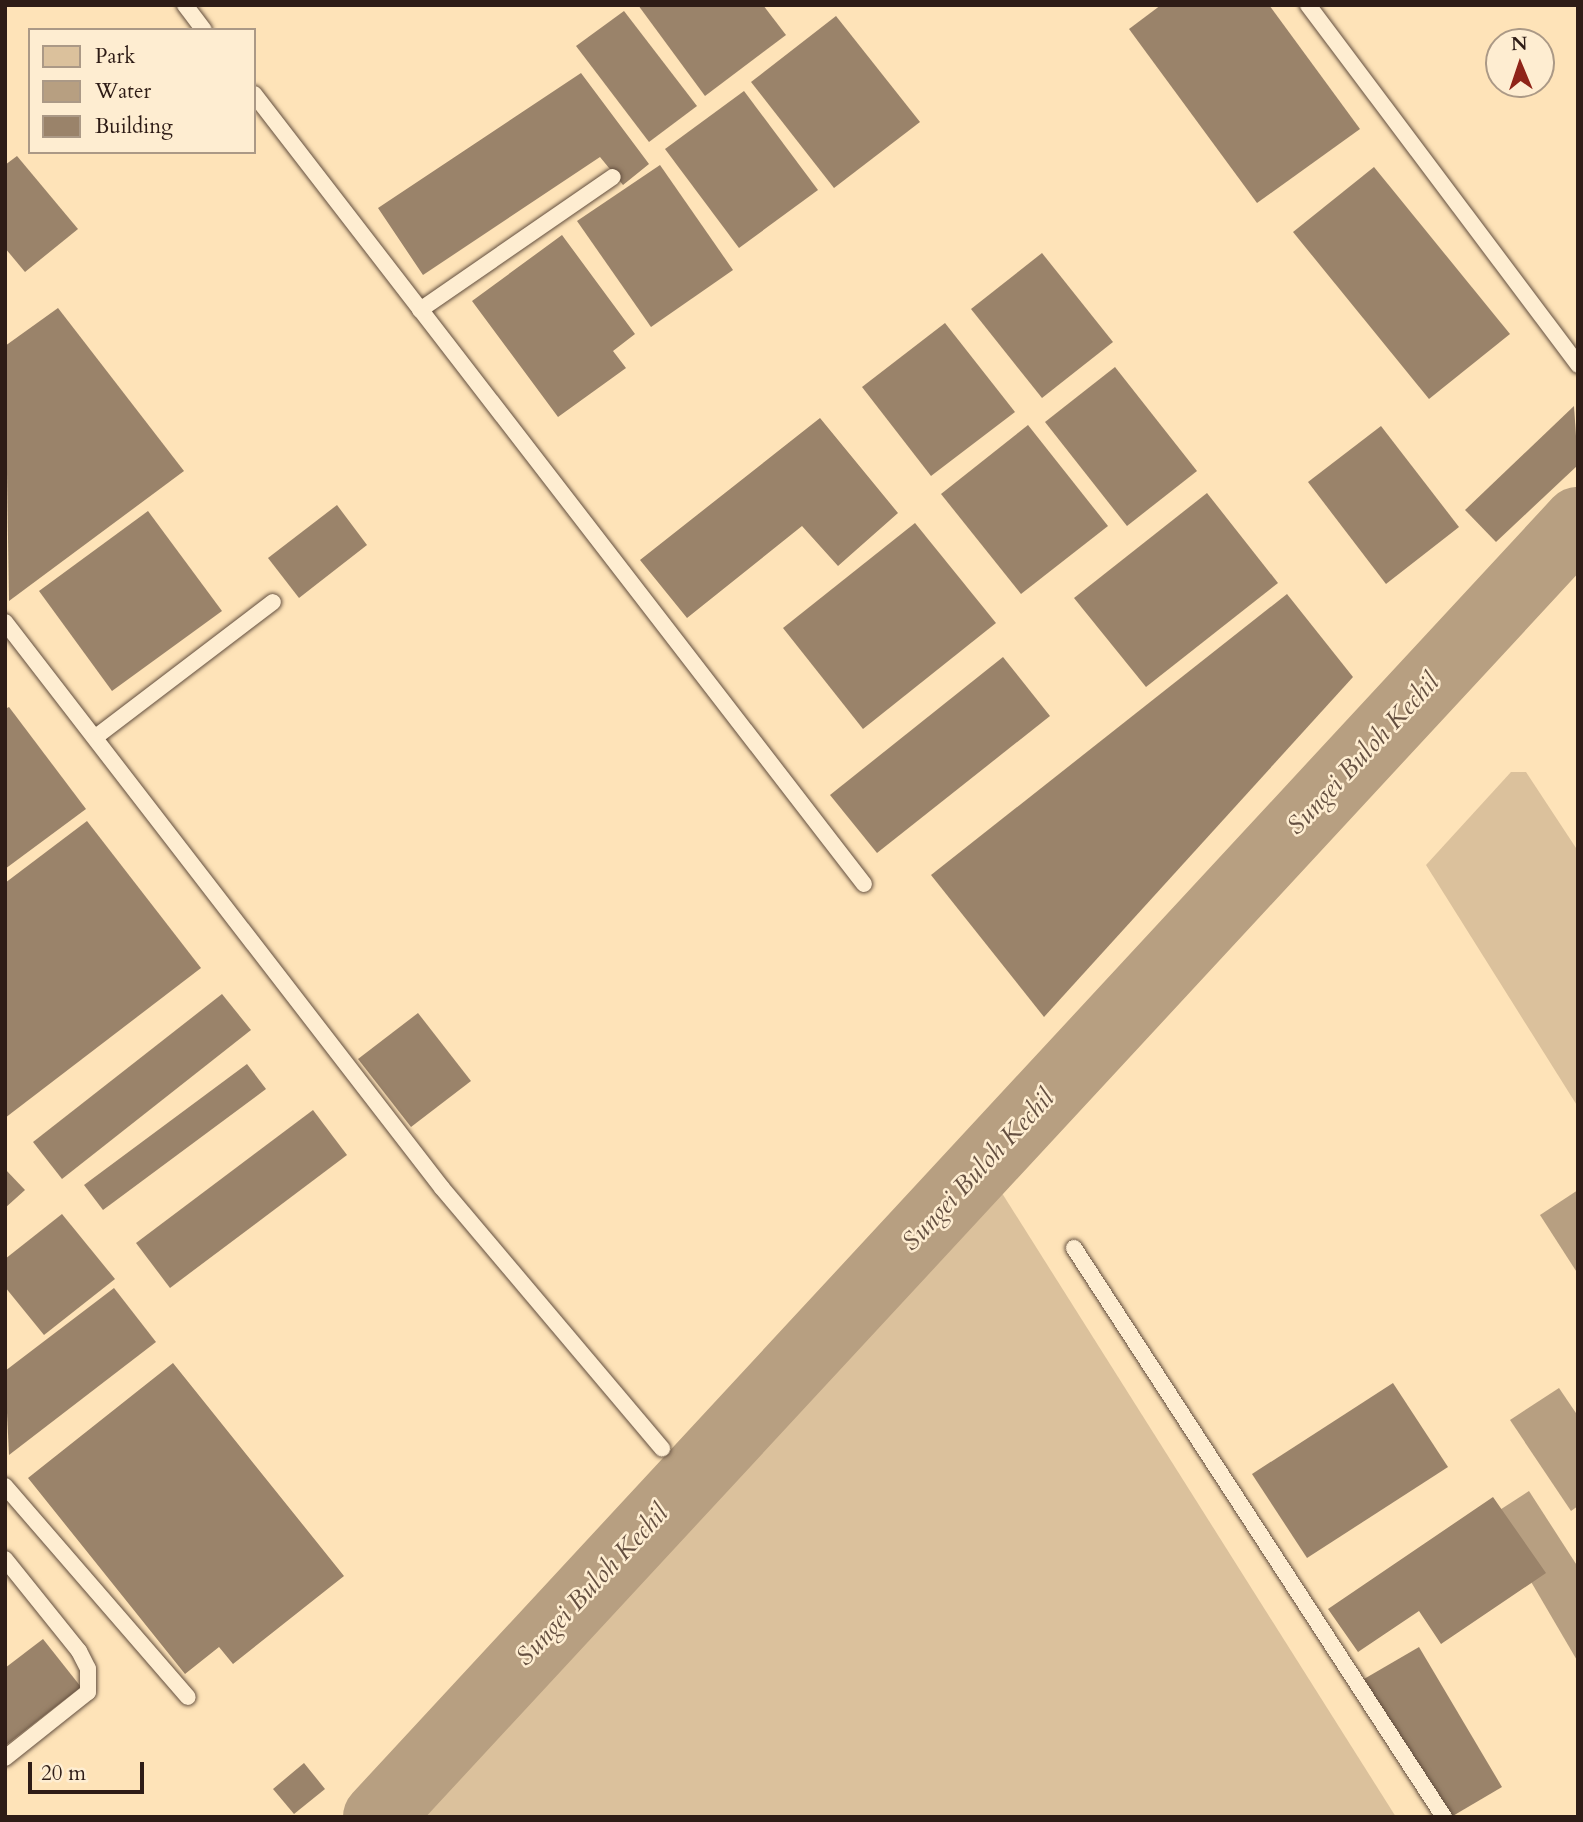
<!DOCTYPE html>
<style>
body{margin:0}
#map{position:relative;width:1583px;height:1822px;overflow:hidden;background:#fee3b8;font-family:Cardo,serif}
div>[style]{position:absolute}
.green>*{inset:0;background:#dbc19c}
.water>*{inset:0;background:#b79f81}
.river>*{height:70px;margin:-35px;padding:0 35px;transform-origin:35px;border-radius:35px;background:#b79f81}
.building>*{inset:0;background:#9a836a}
.roads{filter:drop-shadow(0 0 2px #624e3e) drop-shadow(0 0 2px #624e3e)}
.lane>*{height:16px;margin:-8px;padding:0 8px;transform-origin:8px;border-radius:8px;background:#feedd1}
span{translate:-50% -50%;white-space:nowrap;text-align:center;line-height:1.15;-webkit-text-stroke:5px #feedd1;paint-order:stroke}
.water-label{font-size:26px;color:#655041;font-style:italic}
.frame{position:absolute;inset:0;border:7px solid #2e1c16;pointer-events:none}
.legend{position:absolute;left:28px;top:28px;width:228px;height:126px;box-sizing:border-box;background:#feedd1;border:2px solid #ab9986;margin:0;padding:9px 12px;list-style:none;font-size:21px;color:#2e1c16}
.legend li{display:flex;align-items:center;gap:14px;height:35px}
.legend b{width:35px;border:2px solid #ab9986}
.north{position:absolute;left:1485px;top:28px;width:70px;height:70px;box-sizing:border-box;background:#feedd1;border:2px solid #ab9986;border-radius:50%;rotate:358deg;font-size:19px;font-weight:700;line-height:28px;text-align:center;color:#2e1c16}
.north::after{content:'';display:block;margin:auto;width:24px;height:32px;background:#8f2418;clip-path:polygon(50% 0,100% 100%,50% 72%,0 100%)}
.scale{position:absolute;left:28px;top:1762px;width:116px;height:32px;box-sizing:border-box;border:4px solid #2e1c16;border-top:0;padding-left:9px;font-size:21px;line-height:24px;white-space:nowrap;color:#2e1c16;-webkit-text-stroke:5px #feedd1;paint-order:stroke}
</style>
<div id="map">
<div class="green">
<i style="clip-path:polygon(1511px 772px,1526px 772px,1578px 851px,1578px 1107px,1426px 865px)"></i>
<i style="clip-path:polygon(1000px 1190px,1396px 1817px,415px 1817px)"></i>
</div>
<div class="water">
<i style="clip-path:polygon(1578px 1190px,1578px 1274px,1540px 1215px)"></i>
<i style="clip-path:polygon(1559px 1388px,1578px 1416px,1578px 1506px,1571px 1511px,1510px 1420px)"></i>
<i style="clip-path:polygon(1529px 1491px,1578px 1567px,1578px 1662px,1492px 1515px)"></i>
</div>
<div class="river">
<i style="left:378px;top:1817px;width:1766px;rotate:-47.18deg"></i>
</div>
<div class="building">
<i style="clip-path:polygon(638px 5px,763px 5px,786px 35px,705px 96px)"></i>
<i style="clip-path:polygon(1161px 5px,1269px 5px,1360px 129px,1257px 203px,1129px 29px)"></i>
<i style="clip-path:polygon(624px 11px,697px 106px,649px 142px,576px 46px)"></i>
<i style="clip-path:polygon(836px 16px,920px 122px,834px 188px,751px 82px)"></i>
<i style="clip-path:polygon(581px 73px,649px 164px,623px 185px,600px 157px,423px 275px,378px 208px)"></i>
<i style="clip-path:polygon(744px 91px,818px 190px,739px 248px,665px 149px)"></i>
<i style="clip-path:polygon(17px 156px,78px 229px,25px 272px,5px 248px,5px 165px)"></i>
<i style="clip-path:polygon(660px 165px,733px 270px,651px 327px,577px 221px)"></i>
<i style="clip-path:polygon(1374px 167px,1510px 334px,1429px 399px,1293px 232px)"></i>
<i style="clip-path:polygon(562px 235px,635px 334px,613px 351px,626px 368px,558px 417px,472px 301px)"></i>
<i style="clip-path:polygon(1042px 253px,1113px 342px,1042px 398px,971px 309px)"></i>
<i style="clip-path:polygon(58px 308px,184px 471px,9px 601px,5px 346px)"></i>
<i style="clip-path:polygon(945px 323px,1015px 412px,931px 476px,862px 387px)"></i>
<i style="clip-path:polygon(1115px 367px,1197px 471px,1127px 526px,1045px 422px)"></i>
<i style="clip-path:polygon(1574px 406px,1578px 465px,1496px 542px,1465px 510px)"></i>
<i style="clip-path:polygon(820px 418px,898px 513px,838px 566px,802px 526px,687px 618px,640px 560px)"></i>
<i style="clip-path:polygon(1028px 425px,1108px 526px,1021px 594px,941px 494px)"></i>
<i style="clip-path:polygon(1381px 426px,1459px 527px,1386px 584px,1308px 482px)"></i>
<i style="clip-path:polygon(1207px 493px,1278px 583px,1146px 687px,1074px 598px)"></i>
<i style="clip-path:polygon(337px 505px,367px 545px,299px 598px,268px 558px)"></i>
<i style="clip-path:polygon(148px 511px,222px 611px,112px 691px,39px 591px)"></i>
<i style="clip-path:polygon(915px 523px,996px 623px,863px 729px,783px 628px)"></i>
<i style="clip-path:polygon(1287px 594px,1353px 677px,1044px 1017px,931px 875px)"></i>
<i style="clip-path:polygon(1003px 657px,1050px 716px,877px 853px,830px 795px)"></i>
<i style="clip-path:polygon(9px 707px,86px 809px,5px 869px,5px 709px)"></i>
<i style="clip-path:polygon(87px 821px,201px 968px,5px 1118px,5px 883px)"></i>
<i style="clip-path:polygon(222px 994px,251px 1030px,62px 1179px,33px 1142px)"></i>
<i style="clip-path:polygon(418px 1013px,471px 1081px,411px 1127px,358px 1059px)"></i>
<i style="clip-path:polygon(247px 1064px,266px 1089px,103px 1210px,84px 1185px)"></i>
<i style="clip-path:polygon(313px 1110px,347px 1155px,170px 1288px,136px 1243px)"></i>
<i style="clip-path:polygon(5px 1169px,25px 1190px,5px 1208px)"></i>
<i style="clip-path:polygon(62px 1214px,115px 1279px,44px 1335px,5px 1287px,5px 1259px)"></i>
<i style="clip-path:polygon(114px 1288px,156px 1342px,9px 1455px,5px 1371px)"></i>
<i style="clip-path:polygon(173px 1363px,344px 1576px,233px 1664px,219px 1647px,185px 1674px,28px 1478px)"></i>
<i style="clip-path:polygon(1393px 1383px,1448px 1467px,1307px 1558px,1252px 1474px)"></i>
<i style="clip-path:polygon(1493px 1497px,1546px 1573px,1441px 1644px,1419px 1611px,1358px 1652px,1328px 1609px)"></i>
<i style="clip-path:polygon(43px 1639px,81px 1687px,5px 1746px,5px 1668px)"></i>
<i style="clip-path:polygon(1419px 1647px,1502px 1787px,1451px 1817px,1445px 1817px,1364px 1679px)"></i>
<i style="clip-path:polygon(304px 1763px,325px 1789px,294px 1814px,273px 1789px)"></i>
</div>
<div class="roads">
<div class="lane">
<i style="left:185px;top:5px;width:31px;rotate:53deg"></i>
<i style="left:1308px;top:5px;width:450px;rotate:53.1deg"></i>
<i style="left:254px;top:94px;width:998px;rotate:52.33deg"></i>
<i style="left:420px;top:310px;width:234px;rotate:-34.6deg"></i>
<i style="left:5px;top:622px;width:715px;rotate:52.33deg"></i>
<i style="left:442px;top:1188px;width:341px;rotate:49.8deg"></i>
<i style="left:97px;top:736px;width:221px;rotate:-37.3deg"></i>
<i style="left:1074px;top:1248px;width:679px;rotate:56.97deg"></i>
<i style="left:5px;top:1486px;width:279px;rotate:49.1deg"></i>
<i style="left:5px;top:1559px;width:118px;rotate:51.2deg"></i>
<i style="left:79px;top:1651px;width:20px;rotate:63deg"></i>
<i style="left:88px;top:1669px;width:23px;rotate:90deg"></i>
<i style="left:88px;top:1692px;width:106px;rotate:141.5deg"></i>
</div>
</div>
<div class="water-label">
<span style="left:1363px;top:754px;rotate:-47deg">Sungei Buloh Kechil</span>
<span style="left:978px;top:1170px;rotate:-47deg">Sungei Buloh Kechil</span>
<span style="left:592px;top:1585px;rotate:-47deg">Sungei Buloh Kechil</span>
</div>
<div class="frame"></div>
<ul class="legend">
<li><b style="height:19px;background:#dbc19c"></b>Park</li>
<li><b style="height:19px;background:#b79f81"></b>Water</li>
<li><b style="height:19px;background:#9a836a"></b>Building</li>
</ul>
<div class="north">N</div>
<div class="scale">20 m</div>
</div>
